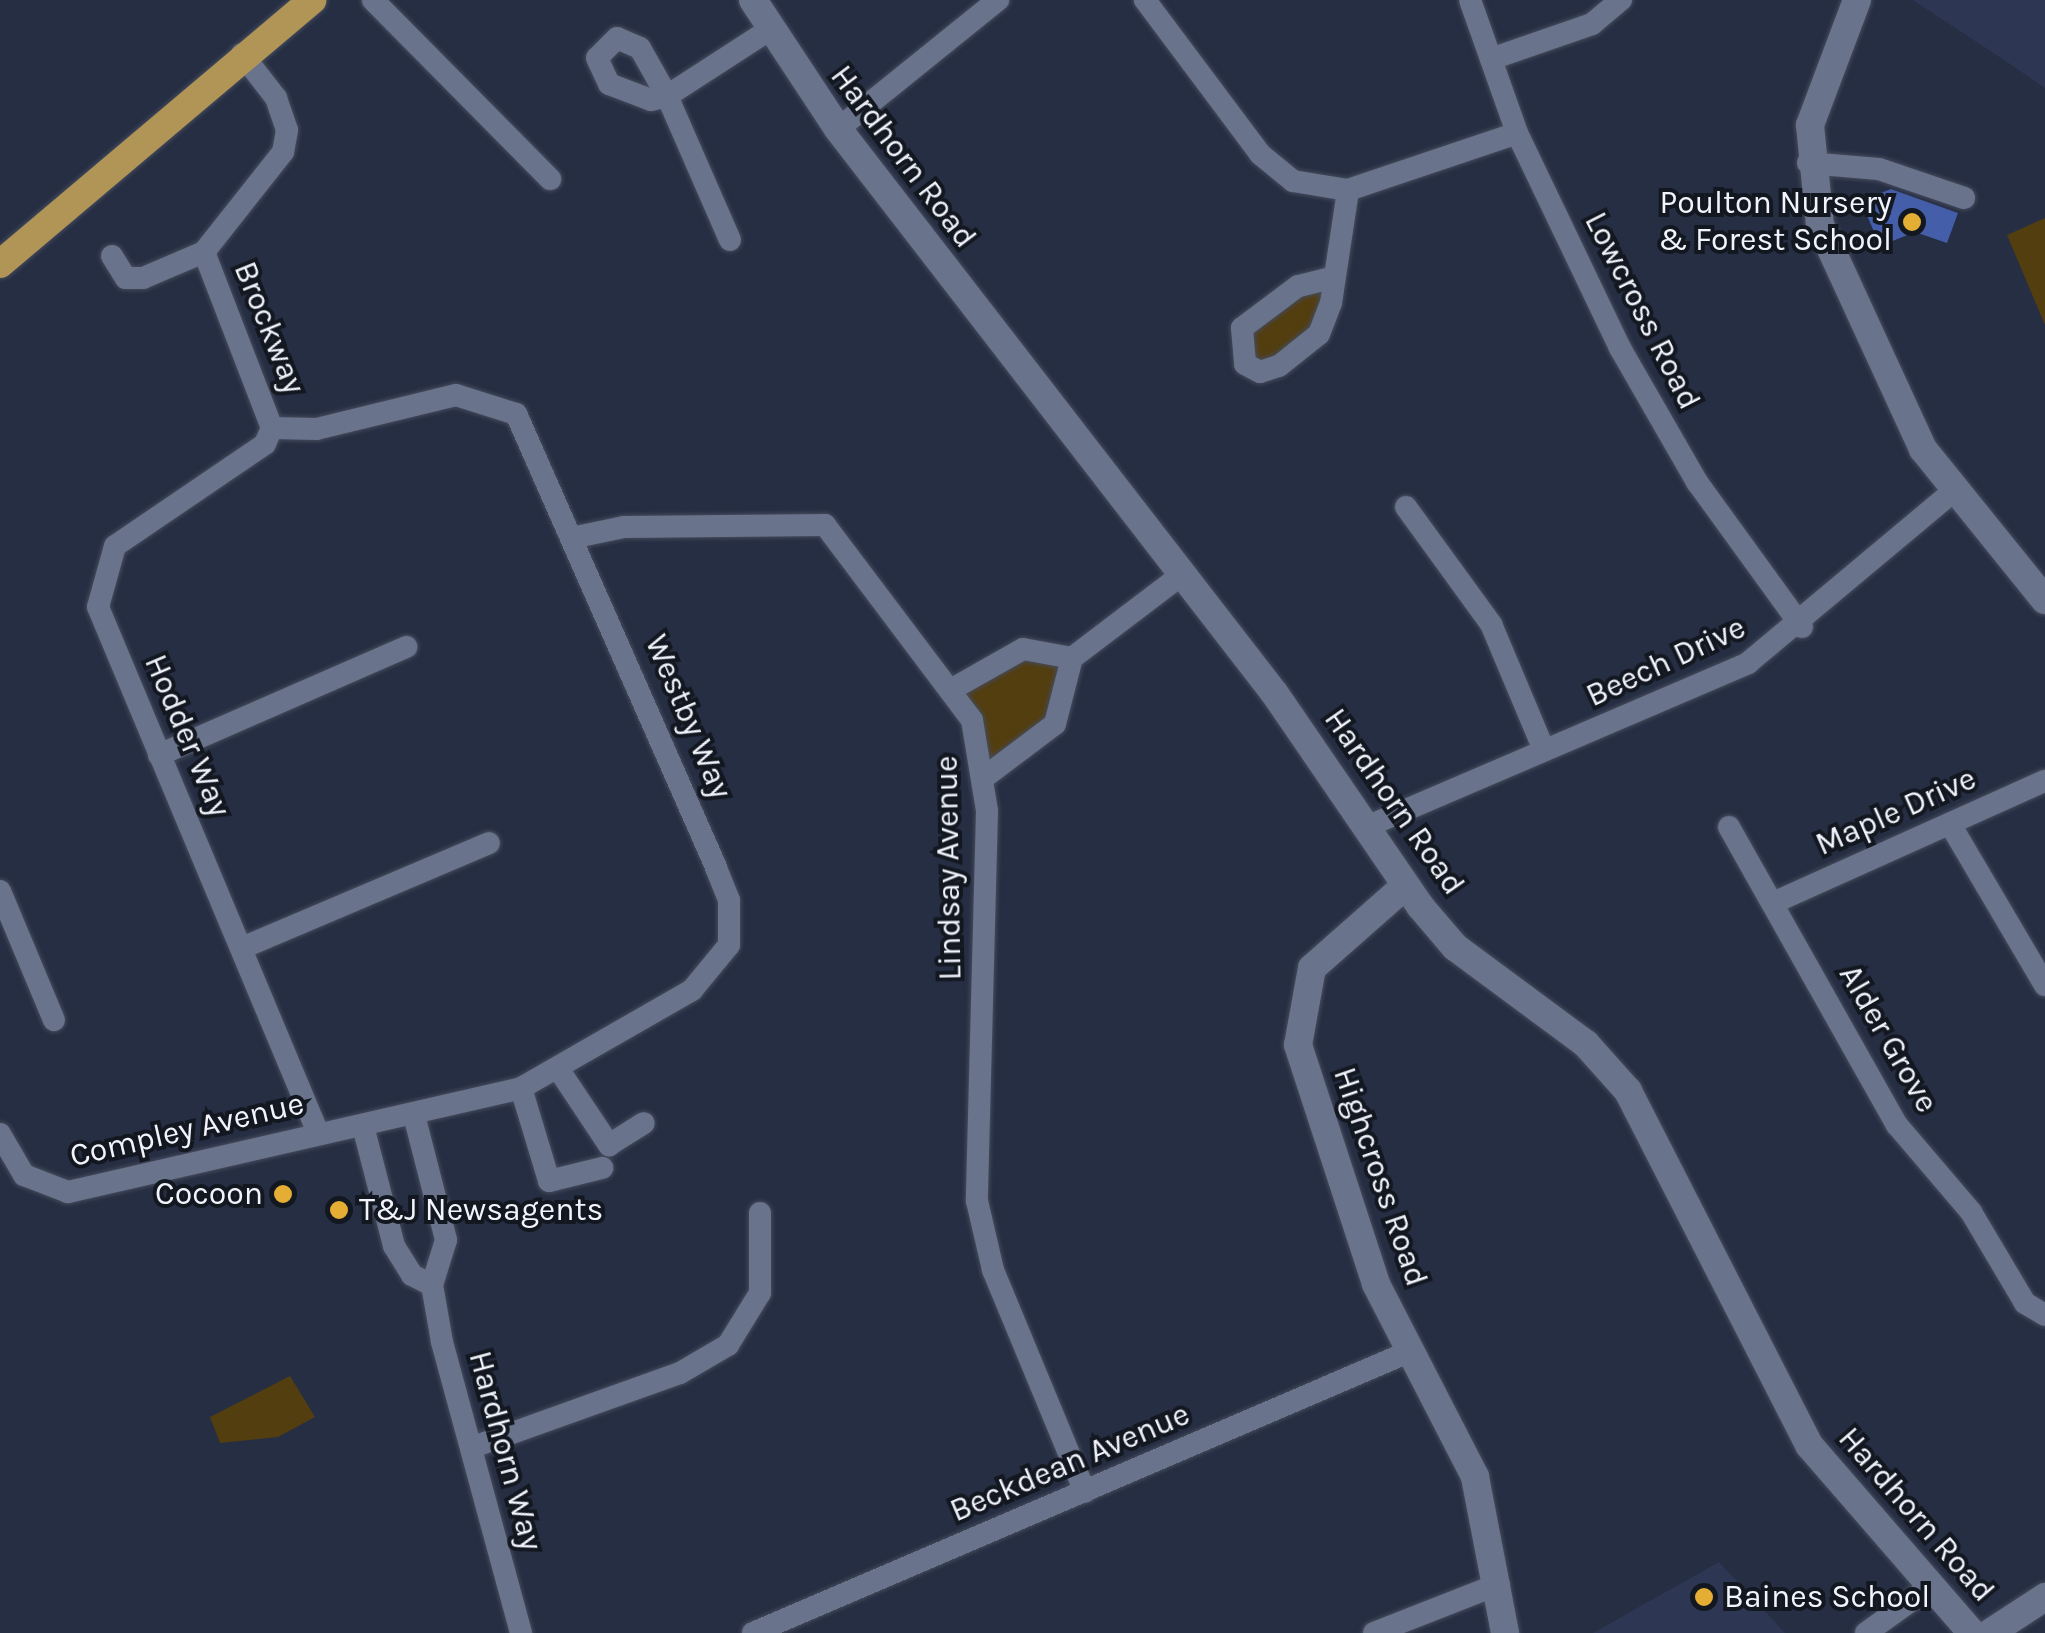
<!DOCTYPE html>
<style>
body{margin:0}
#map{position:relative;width:2045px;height:1633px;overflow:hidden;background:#262e43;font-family:Karla,sans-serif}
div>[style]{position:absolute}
.built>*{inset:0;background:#2d3753}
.green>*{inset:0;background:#533e10}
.building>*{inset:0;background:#455ea9}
.roads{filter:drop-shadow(0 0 2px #454b5c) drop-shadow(0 0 2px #454b5c)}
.minor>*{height:22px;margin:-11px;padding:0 11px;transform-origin:11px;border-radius:11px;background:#69738b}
.tertiary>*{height:28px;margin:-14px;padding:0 14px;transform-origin:14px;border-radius:14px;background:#69738b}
.primary>*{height:28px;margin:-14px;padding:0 14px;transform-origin:14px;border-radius:14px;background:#b19557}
.dots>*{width:28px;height:28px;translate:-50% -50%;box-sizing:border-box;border:5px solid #131720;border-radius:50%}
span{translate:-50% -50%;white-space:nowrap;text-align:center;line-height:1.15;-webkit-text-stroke:8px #131720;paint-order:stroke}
.street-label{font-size:32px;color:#f1f4fd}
.poi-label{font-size:32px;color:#f1f4fd}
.right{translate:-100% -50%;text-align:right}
.left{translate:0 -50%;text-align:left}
</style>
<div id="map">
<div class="built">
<i style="clip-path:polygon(1913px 0,2045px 0,2045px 88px,2007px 62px)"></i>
<i style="clip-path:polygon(1719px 1562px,1785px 1633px,1593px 1633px)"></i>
</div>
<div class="green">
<i style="clip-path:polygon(2045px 218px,2045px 325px,2007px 235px)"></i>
<i style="clip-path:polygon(1331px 278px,1317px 330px,1260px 372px,1242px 328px)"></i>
<i style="clip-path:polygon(1010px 654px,1072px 658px,1067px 703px,986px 776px,954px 688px)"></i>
<i style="clip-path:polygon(290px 1376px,315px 1417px,278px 1437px,220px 1443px,210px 1417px)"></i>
</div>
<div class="building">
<i style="clip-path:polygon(1891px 189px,1958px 213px,1947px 243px,1915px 232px,1880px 246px,1861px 201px)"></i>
</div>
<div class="roads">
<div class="minor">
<i style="left:373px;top:0;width:252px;rotate:45.3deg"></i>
<i style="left:1145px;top:0;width:192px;rotate:53.2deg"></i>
<i style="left:1260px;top:154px;width:43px;rotate:39.3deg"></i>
<i style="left:1293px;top:181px;width:56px;rotate:9.3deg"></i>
<i style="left:1348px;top:190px;width:178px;rotate:-18.6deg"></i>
<i style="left:1470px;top:0;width:141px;rotate:70.5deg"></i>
<i style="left:1517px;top:133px;width:238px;rotate:64.4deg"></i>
<i style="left:1620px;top:348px;width:155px;rotate:60.1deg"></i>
<i style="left:1697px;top:482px;width:179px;rotate:54.1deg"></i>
<i style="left:242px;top:54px;width:56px;rotate:52.3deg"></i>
<i style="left:276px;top:98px;width:34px;rotate:71deg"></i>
<i style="left:287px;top:130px;width:22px;rotate:100deg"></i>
<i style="left:283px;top:152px;width:127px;rotate:128.3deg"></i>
<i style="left:204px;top:252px;width:189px;rotate:68.9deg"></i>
<i style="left:272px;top:428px;width:17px;rotate:114deg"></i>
<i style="left:265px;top:444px;width:181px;rotate:145.8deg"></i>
<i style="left:115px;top:546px;width:63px;rotate:105.6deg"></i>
<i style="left:98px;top:607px;width:570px;rotate:67.3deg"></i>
<i style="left:1491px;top:59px;width:107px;rotate:-19.1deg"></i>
<i style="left:1592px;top:24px;width:38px;rotate:-40deg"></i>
<i style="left:838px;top:129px;width:206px;rotate:-38.9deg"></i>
<i style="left:1808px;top:163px;width:71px;rotate:4.8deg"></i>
<i style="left:1879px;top:169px;width:90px;rotate:18.8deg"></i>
<i style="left:730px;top:240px;width:157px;rotate:-113.6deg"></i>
<i style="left:667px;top:96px;width:55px;rotate:-119.4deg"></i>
<i style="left:640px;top:48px;width:25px;rotate:-157deg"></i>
<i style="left:617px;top:38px;width:28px;rotate:135deg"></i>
<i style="left:597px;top:58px;width:29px;rotate:65deg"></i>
<i style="left:609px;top:84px;width:45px;rotate:20.9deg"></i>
<i style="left:651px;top:100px;width:16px;rotate:-14deg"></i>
<i style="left:667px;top:96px;width:121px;rotate:-32.9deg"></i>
<i style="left:112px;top:256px;width:26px;rotate:58deg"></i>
<i style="left:126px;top:278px;width:17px"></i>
<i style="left:143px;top:278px;width:66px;rotate:-23.1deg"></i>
<i style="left:1331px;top:278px;width:34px;rotate:166deg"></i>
<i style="left:1298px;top:286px;width:70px;rotate:143.1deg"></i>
<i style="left:1242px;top:328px;width:36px;rotate:85deg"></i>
<i style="left:1245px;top:364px;width:17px;rotate:28deg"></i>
<i style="left:1260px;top:372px;width:20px;rotate:-18deg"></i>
<i style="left:1279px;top:366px;width:51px;rotate:-38.7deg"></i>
<i style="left:1319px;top:334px;width:33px;rotate:-69deg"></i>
<i style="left:1331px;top:303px;width:114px;rotate:-81.4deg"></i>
<i style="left:1406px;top:507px;width:145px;rotate:54deg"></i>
<i style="left:1491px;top:624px;width:137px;rotate:67.2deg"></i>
<i style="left:576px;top:537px;width:49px;rotate:-11.8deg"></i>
<i style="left:624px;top:527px;width:201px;rotate:-0.6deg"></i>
<i style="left:825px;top:525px;width:244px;rotate:53deg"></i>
<i style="left:972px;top:720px;width:92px;rotate:80.6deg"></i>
<i style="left:987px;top:811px;width:390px;rotate:91.5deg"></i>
<i style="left:977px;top:1201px;width:71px;rotate:76.9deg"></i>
<i style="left:993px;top:1270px;width:240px;rotate:67.5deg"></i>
<i style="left:954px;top:688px;width:79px;rotate:-29.5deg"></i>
<i style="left:1023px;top:649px;width:50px;rotate:10.4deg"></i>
<i style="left:159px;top:755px;width:270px;rotate:-23.6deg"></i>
<i style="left:986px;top:776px;width:86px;rotate:-37deg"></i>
<i style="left:1055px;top:724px;width:68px;rotate:-75.6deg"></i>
<i style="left:1072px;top:658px;width:136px;rotate:-37.2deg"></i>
<i style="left:1950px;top:824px;width:187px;rotate:59.5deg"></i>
<i style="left:1366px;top:827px;width:416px;rotate:-23.2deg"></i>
<i style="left:1748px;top:663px;width:268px;rotate:-39.9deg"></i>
<i style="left:1729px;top:827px;width:342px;rotate:60.6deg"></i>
<i style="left:1897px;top:1125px;width:114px;rotate:49.6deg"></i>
<i style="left:1971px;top:1212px;width:106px;rotate:59.3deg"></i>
<i style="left:2025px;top:1303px;width:23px;rotate:31deg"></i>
<i style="left:0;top:891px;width:140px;rotate:67.3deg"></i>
<i style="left:1773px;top:903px;width:298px;rotate:-24.2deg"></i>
<i style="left:244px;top:947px;width:266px;rotate:-23deg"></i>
<i style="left:561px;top:1073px;width:87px;rotate:56.3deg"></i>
<i style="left:609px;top:1145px;width:41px;rotate:-32.2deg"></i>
<i style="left:521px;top:1088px;width:97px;rotate:73.2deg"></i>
<i style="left:549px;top:1181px;width:55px;rotate:-13.8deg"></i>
<i style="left:414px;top:1115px;width:129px;rotate:75.6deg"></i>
<i style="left:446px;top:1240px;width:47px;rotate:107.3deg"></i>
<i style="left:432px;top:1285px;width:58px;rotate:80deg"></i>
<i style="left:442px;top:1342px;width:302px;rotate:74.8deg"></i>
<i style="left:363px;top:1126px;width:124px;rotate:75.5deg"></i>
<i style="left:394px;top:1246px;width:34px;rotate:58deg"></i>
<i style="left:412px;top:1275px;width:22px;rotate:27deg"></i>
<i style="left:0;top:1134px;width:48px;rotate:59.7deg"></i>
<i style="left:24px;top:1175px;width:47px;rotate:21.1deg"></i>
<i style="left:68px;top:1192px;width:465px;rotate:-12.9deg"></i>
<i style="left:521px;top:1088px;width:197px;rotate:-29.8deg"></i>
<i style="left:692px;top:990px;width:58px;rotate:-50.6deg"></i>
<i style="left:729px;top:945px;width:45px;rotate:-90deg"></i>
<i style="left:729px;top:900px;width:35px;rotate:-112deg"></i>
<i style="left:716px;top:867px;width:495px;rotate:-113.8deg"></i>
<i style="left:516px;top:414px;width:63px;rotate:-162.4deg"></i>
<i style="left:456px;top:395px;width:143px;rotate:166.3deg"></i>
<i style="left:317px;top:429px;width:45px;rotate:-178.7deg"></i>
<i style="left:473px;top:1447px;width:220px;rotate:-19.7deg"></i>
<i style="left:680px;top:1373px;width:56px;rotate:-30.3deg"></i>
<i style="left:728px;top:1345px;width:61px;rotate:-58.4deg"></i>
<i style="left:760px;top:1293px;width:80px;rotate:-90deg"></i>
<i style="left:753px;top:1633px;width:716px;rotate:-23.2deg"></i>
<i style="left:1374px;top:1633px;width:134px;rotate:-21.4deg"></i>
<i style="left:1866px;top:1633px;width:79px;rotate:-35.7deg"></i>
</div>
<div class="tertiary">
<i style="left:753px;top:0;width:154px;rotate:56.6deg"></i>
<i style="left:838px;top:129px;width:714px;rotate:52.28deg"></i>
<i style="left:1275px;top:694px;width:257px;rotate:55.6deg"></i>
<i style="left:1420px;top:906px;width:54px;rotate:49.5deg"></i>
<i style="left:1455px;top:947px;width:163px;rotate:36.5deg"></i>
<i style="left:1586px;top:1044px;width:63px;rotate:48.2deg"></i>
<i style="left:1628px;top:1091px;width:398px;rotate:62.9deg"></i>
<i style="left:1809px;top:1445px;width:249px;rotate:49.1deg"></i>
<i style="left:1857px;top:0;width:134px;rotate:110.6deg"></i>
<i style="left:1810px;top:125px;width:100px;rotate:84.3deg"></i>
<i style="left:1820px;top:225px;width:247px;rotate:65.3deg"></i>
<i style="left:1923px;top:449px;width:194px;rotate:51.1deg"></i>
<i style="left:1405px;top:886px;width:124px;rotate:138.6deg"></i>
<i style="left:1312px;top:968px;width:78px;rotate:100.3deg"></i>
<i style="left:1298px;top:1045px;width:251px;rotate:71.9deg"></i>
<i style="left:1376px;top:1284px;width:217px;rotate:62.8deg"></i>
<i style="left:1475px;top:1477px;width:159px;rotate:79.1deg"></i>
<i style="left:1990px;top:1633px;width:66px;rotate:-33.2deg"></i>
</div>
<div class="primary">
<i style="left:0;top:264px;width:409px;rotate:-40.2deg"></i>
</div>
</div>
<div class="dots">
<i style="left:1912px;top:222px;background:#e4ae35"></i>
<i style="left:283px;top:1194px;background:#e4ae35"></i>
<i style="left:339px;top:1210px;background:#e4ae35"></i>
<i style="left:1704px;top:1597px;background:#e4ae35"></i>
</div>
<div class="street-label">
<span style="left:903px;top:157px;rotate:53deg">Hardhorn Road</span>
<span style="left:1642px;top:311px;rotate:63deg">Lowcross Road</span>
<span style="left:269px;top:328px;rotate:68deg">Brockway</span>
<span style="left:1666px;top:662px;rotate:-25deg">Beech Drive</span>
<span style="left:688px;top:717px;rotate:67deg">Westby Way</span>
<span style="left:187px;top:736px;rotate:67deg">Hodder Way</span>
<span style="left:1394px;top:802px;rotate:55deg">Hardhorn Road</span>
<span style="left:1896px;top:812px;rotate:-24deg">Maple Drive</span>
<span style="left:949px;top:868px;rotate:-91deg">Lindsay Avenue</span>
<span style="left:1888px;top:1039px;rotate:60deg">Alder Grove</span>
<span style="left:187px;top:1130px;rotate:-13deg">Compley Avenue</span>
<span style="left:1380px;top:1177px;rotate:71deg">Highcross Road</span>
<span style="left:505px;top:1451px;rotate:75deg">Hardhorn Way</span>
<span style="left:1070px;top:1463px;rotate:-23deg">Beckdean Avenue</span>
<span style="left:1916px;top:1515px;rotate:49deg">Hardhorn Road</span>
</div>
<div class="poi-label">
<span class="right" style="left:1892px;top:222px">Poulton Nursery<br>&amp; Forest School</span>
<span class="right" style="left:263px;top:1194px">Cocoon</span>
<span class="left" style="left:359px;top:1210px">T&amp;J Newsagents</span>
<span class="left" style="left:1724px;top:1597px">Baines School</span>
</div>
</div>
